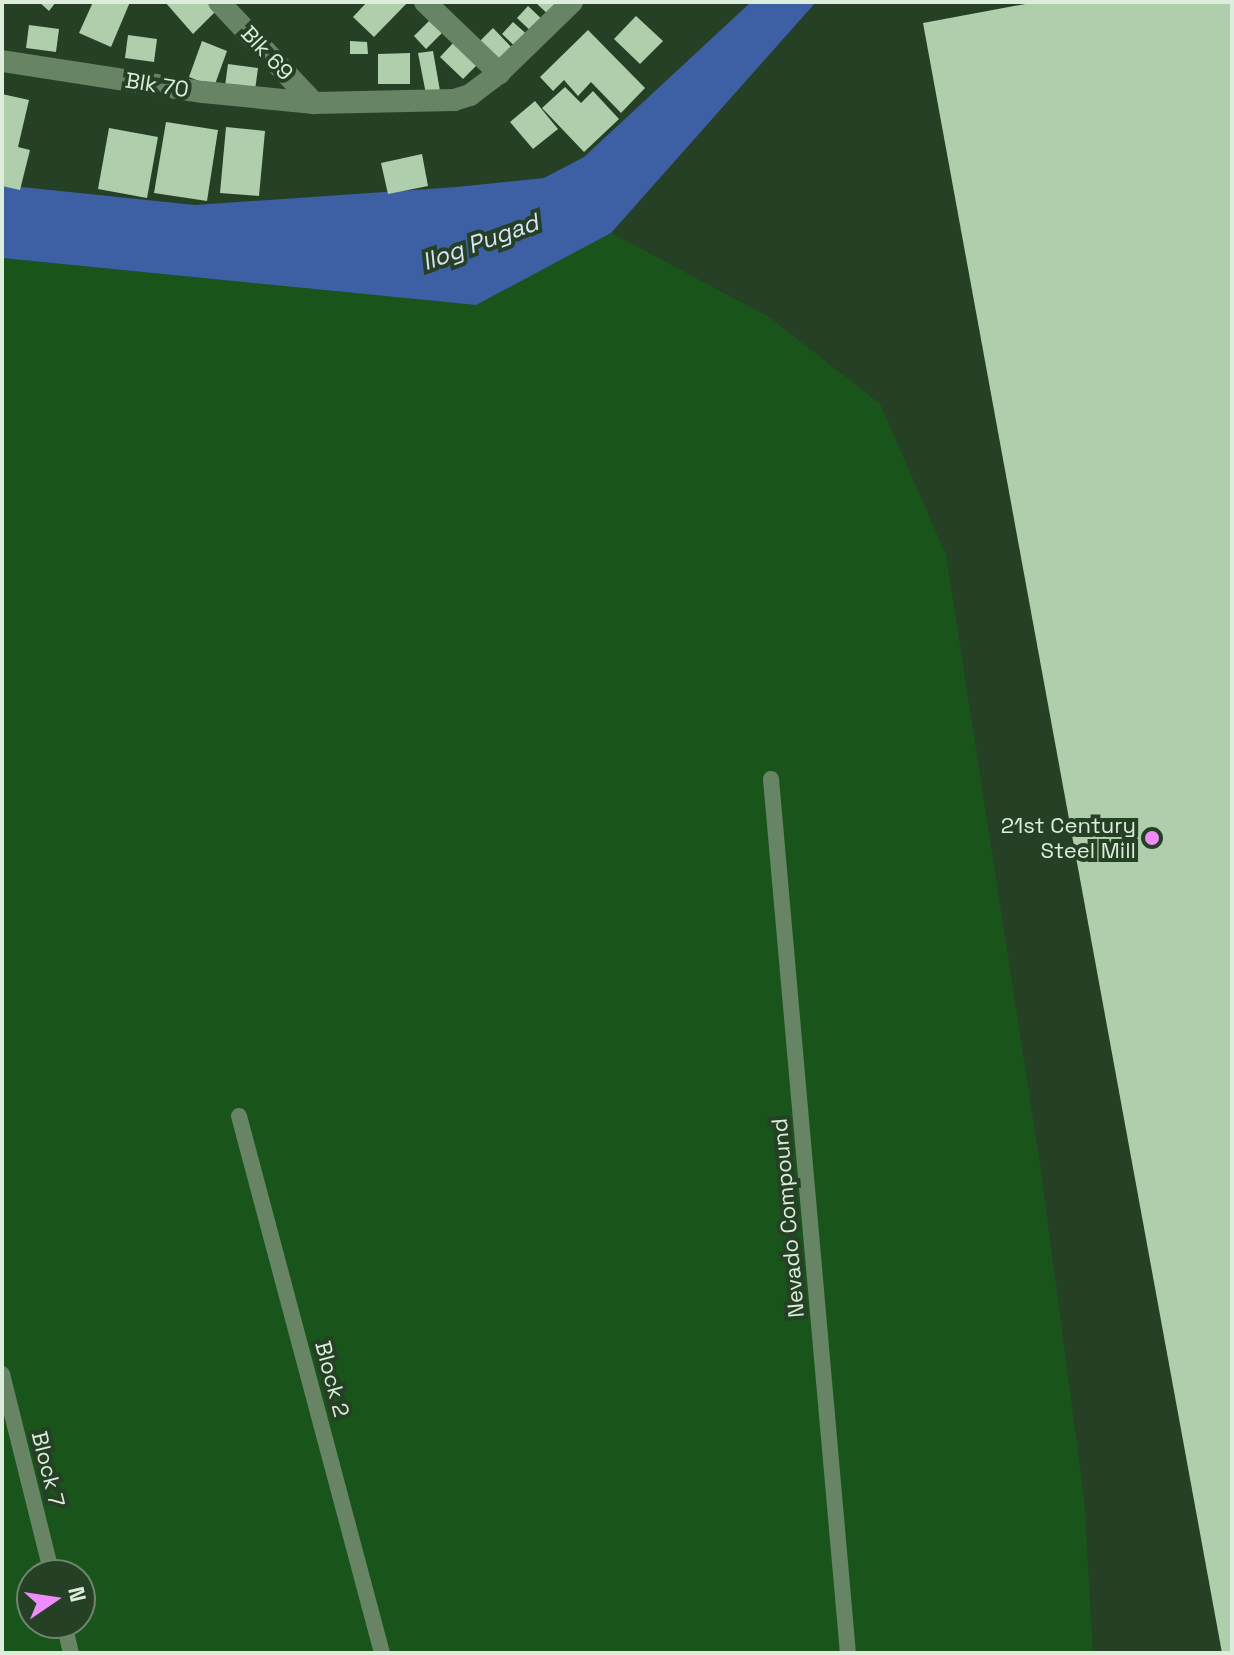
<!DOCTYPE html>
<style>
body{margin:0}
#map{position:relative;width:1234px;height:1655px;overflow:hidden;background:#264025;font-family:"Space Grotesk",sans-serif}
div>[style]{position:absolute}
.green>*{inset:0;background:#19551a}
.water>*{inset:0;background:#3d5fa4}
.building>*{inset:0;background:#aeceac}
.service>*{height:16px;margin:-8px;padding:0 8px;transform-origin:8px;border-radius:8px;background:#678465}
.minor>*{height:22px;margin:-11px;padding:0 11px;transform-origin:11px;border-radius:11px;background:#678465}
.dots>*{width:22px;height:22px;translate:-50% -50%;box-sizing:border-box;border:4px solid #264025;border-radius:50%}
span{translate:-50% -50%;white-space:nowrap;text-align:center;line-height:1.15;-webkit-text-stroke:8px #264025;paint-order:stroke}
.street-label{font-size:22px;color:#dceddb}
.poi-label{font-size:22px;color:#dceddb}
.right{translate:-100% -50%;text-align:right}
.water-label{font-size:24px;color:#d9e3f7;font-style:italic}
.frame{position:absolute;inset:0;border:4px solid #dceddb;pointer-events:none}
.north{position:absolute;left:16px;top:1559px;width:80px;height:80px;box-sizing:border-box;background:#264025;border:2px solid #6f856e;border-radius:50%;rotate:77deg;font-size:22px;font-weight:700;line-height:32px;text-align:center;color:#dceddb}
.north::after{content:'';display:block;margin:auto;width:28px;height:36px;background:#ee8cf9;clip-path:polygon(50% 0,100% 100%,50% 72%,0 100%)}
</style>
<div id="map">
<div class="green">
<i style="clip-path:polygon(evenodd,611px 233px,769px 317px,880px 404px,946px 555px,1041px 1171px,1084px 1499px,1093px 1653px,2px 1653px,2px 258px,475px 305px,611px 233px,32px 1575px,80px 1575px,80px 1623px,32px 1623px,32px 1575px)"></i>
</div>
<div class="water">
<i style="clip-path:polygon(751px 2px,816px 2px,611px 233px,476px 305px,2px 258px,2px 185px,195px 205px,457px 187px,544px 178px,584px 157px)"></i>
</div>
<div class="building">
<i style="clip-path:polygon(39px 2px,56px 2px,49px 11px)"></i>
<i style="clip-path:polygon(93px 2px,130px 2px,111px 47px,79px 33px)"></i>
<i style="clip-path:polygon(165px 2px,214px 2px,219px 8px,193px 34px)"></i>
<i style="clip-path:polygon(367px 2px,408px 2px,374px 37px,353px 17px)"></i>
<i style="clip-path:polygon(535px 2px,567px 2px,552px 18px)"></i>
<i style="clip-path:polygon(1036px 2px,1232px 2px,1232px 1653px,1222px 1653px,923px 23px)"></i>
<i style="clip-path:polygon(528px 6px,545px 22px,534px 34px,517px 18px)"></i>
<i style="clip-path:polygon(636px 16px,663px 41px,640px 64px,614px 39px)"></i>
<i style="clip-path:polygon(429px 21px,442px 33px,426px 49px,414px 36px)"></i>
<i style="clip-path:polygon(513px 22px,531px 38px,519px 50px,502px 34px)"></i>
<i style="clip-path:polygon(29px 25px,59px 29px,56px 52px,26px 48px)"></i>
<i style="clip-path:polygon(493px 28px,516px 52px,502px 65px,480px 41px)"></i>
<i style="clip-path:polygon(588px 30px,645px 88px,621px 113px,591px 82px,578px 96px,564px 80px,553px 91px,540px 77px)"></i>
<i style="clip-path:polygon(128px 35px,157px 39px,154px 62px,125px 58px)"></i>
<i style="clip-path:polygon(202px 41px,227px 51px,214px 87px,189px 77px)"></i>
<i style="clip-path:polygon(350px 41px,367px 42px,368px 54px,350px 54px)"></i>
<i style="clip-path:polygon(455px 41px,478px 64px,463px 79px,440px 57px)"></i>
<i style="clip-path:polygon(433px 51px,440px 91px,426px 94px,418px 53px)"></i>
<i style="clip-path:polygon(410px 53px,410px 84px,378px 84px,378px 54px)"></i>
<i style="clip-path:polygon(228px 64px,258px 68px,255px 90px,225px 86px)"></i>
<i style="clip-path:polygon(565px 87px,581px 103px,593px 91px,619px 119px,584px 152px,542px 108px)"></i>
<i style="clip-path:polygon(2px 94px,29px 100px,18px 147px,30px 150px,20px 190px,2px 186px)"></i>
<i style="clip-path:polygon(535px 101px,558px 129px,533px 149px,510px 122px)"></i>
<i style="clip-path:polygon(166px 122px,218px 130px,207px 201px,154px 193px)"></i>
<i style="clip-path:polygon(226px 127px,265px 131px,259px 196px,220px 193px)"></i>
<i style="clip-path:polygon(109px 128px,158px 137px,147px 198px,98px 189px)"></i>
<i style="clip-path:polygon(422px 154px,428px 186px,388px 194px,381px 163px)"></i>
</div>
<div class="service">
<i style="left:771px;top:779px;width:877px;rotate:84.97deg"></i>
<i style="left:239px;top:1116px;width:556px;rotate:75.09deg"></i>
<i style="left:2px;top:1374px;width:207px;rotate:76deg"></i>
<i style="left:64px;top:1623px;width:31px;rotate:77deg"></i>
</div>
<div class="minor">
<i style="left:219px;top:2px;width:139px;rotate:46.8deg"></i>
<i style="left:425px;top:2px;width:103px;rotate:43.8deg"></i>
<i style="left:2px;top:61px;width:203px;rotate:8.8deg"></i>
<i style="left:203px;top:92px;width:112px;rotate:5.7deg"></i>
<i style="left:314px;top:103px;width:140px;rotate:-1.2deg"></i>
<i style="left:454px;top:100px;width:17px;rotate:-17deg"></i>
<i style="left:470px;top:95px;width:36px;rotate:-37deg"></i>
<i style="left:499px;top:73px;width:102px;rotate:-44.2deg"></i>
</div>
<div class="dots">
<i style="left:1152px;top:838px;background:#ee8cf9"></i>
</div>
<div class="street-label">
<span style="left:267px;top:53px;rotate:47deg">Blk 69</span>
<span style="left:157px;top:85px;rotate:9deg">Blk 70</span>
<span style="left:788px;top:1218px;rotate:-95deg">Nevado Compound</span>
<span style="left:332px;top:1379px;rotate:75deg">Block 2</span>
<span style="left:48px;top:1469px;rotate:76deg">Block 7</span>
</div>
<div class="poi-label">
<span class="right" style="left:1136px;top:838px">21st Century<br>Steel Mill</span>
</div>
<div class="water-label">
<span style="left:480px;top:242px;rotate:-20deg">Ilog Pugad</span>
</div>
<div class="frame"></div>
<div class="north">N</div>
</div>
